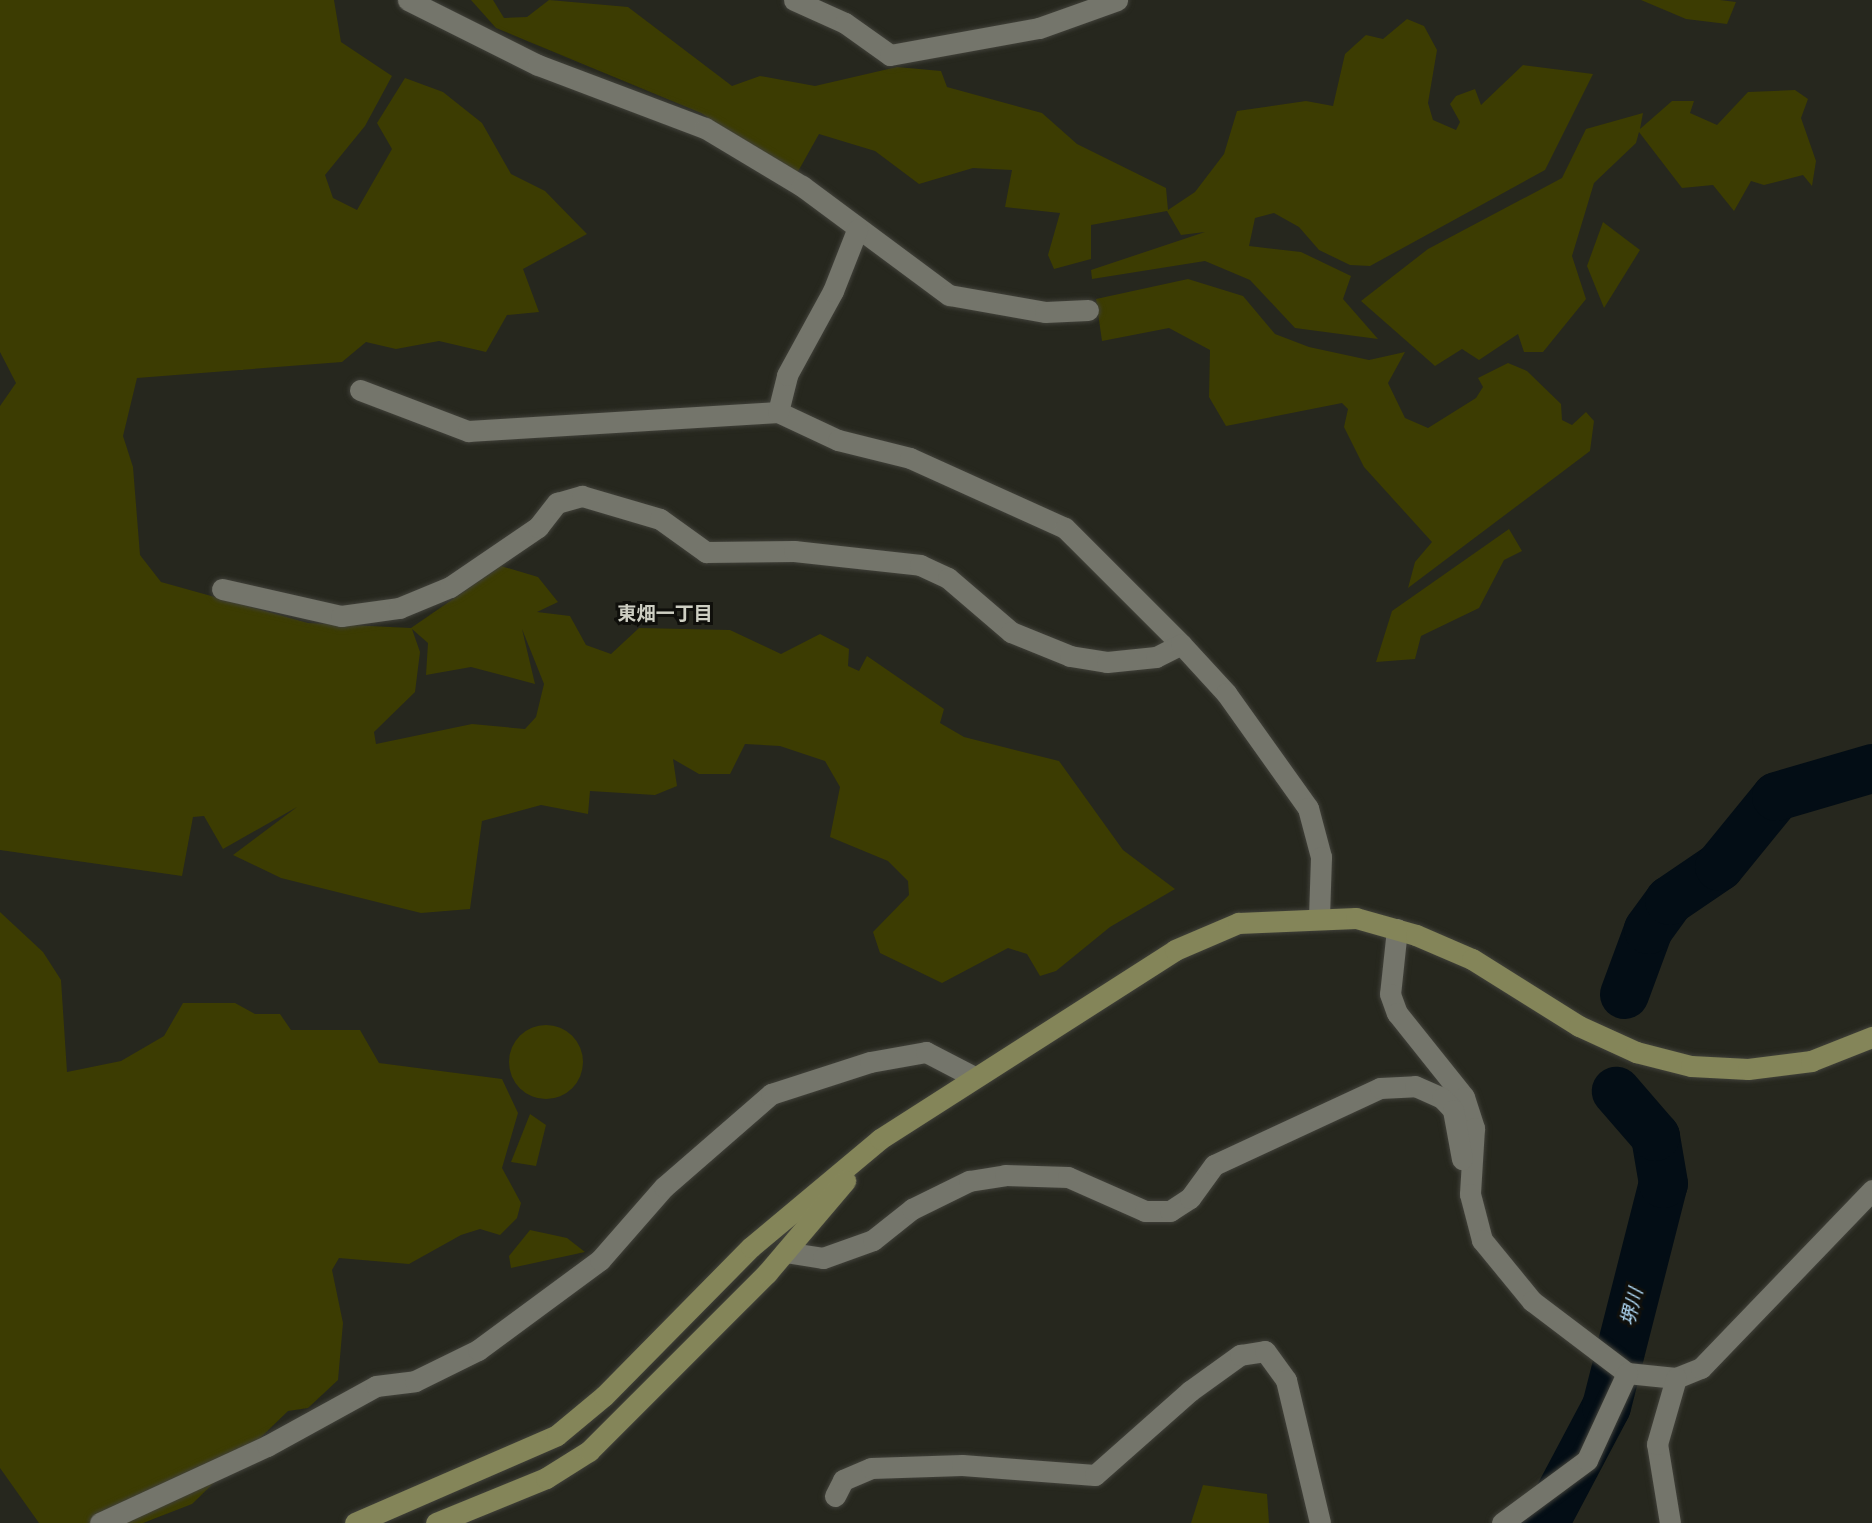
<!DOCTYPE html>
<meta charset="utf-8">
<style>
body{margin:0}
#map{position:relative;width:1872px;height:1523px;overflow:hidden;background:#26271e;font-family:Poppins,"Noto Sans JP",sans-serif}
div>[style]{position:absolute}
.green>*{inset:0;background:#3c3c02}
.round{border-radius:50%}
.river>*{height:49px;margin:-24.5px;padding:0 24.5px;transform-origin:24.5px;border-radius:24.5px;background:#030d15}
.roads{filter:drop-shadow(0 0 2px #41413a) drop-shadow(0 0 2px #41413a)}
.street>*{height:21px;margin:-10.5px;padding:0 10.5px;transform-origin:10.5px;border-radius:10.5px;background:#74756b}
.secondary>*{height:21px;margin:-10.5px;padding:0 10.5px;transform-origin:10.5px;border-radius:10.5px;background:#848559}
span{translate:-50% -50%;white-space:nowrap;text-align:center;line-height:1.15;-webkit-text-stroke:6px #0f0f0b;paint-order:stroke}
.neighbourhood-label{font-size:19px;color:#cdcec2;font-weight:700}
.water-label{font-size:19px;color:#aed7f4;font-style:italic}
</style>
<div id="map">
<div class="green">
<i style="clip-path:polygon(evenodd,0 0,334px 0,341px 42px,392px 76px,365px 126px,325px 175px,333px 198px,357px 210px,392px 149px,377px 123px,405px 78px,443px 92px,482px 123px,511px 174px,545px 191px,587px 234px,523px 269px,539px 312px,507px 315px,486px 352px,439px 341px,396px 349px,366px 342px,342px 362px,137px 378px,123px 436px,133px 467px,140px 555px,161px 582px,308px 623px,411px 628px,501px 566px,538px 577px,558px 602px,537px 612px,570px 616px,586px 645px,611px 654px,639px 628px,730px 630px,781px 654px,820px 634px,849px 649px,848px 666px,859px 671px,867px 656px,944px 709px,940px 723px,964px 737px,1059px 761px,1123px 850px,1175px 889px,1110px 927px,1056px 971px,1040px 976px,1027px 954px,1008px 948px,942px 983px,880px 953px,873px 932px,909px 895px,908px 881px,888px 861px,830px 837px,840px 787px,825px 761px,780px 746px,745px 744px,730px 774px,699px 774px,673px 759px,677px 786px,655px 795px,590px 791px,588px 814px,541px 805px,482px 821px,470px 909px,421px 913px,281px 878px,233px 855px,297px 807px,223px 849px,204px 816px,193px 817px,182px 876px,0 850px,0 406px,16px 383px,0 352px,0 0,412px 629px,428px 643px,426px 675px,471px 667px,535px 684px,522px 629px,544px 684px,536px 717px,525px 729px,472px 724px,376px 744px,374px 732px,415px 692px,420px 652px,412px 629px)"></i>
<i style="clip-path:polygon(471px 0,493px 0,504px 18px,527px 17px,549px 0,628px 7px,732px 86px,760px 76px,815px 86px,897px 67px,941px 71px,947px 87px,1042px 113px,1077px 144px,1166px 188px,1168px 210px,1195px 192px,1224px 154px,1237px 111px,1306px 101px,1333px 106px,1345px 54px,1366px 35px,1383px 39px,1407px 19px,1424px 26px,1437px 50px,1428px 103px,1433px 120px,1456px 130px,1460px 122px,1450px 104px,1456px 96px,1475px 89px,1481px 105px,1523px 65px,1593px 74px,1545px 170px,1370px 266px,1350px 265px,1319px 250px,1299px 227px,1274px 213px,1255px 218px,1249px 246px,1301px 252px,1351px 276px,1343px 299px,1378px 339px,1295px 328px,1250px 280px,1205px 261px,1092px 279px,1091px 270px,1205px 232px,1181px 235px,1167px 211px,1091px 225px,1091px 259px,1054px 269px,1048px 255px,1060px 213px,1005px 207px,1012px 170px,973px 168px,919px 184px,875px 151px,819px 134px,796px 175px,701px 113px,496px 28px)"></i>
<i style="clip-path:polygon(1641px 0,1720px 0,1736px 2px,1727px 24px,1686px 19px)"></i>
<i style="clip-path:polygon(1795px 90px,1808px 99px,1801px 118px,1816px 161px,1812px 186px,1803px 175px,1764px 185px,1751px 181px,1734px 211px,1713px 185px,1682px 188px,1639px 132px,1636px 143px,1594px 183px,1572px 256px,1586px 299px,1543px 352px,1524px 352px,1518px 334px,1479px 360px,1462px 349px,1435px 366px,1361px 301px,1428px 249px,1562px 178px,1586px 129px,1643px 113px,1640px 129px,1672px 101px,1694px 101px,1690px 113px,1717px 125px,1748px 92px)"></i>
<i style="clip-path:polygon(1603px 222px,1640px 250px,1604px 308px,1587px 266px)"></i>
<i style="clip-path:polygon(1188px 279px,1243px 296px,1275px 334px,1309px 347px,1369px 360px,1405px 352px,1388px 383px,1405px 418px,1428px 428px,1476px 398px,1483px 387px,1478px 378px,1508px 363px,1527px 371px,1561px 404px,1562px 420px,1572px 425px,1586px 412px,1594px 421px,1590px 451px,1408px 588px,1415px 562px,1432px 542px,1364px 467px,1344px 427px,1348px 409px,1342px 403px,1226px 426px,1209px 397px,1210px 350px,1169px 328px,1102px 341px,1096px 299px)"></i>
<i style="clip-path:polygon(1509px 529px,1522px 551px,1504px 560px,1479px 608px,1421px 636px,1415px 659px,1376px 662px,1392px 611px)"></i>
<i style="clip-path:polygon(0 912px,43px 952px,61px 980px,67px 1072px,121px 1061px,164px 1036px,183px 1003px,235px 1003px,255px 1014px,280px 1014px,291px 1030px,360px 1030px,379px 1063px,502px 1079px,518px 1113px,502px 1168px,521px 1203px,517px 1218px,500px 1235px,480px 1229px,461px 1235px,409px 1264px,339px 1258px,332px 1270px,343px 1323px,338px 1380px,308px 1408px,288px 1411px,192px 1504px,143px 1523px,39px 1523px,0 1468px)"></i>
<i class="round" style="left:509px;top:1025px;width:74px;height:74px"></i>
<i style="clip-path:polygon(530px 1114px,546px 1125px,536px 1166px,511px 1162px)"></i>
<i style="clip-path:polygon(530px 1230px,567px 1238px,585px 1252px,511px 1268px,509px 1256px)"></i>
<i style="clip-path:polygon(1203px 1485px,1267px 1494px,1269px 1523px,1191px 1523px)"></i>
</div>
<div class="river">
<i style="left:1624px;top:994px;width:69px;rotate:-69.7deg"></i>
<i style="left:1648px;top:929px;width:36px;rotate:-54deg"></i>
<i style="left:1669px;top:900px;width:60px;rotate:-34.2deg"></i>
<i style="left:1719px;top:866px;width:90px;rotate:-50.8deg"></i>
<i style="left:1776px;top:796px;width:100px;rotate:-16.3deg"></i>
<i style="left:1544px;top:1523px;width:132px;rotate:-62.1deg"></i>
<i style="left:1606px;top:1406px;width:230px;rotate:-75.7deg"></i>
<i style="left:1663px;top:1183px;width:48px;rotate:-99.7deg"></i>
<i style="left:1655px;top:1136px;width:60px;rotate:-130.9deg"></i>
</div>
<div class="roads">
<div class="street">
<i style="left:408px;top:0;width:145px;rotate:26.6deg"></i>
<i style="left:538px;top:65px;width:178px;rotate:20.7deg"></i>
<i style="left:705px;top:128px;width:113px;rotate:30.9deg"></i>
<i style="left:802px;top:186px;width:183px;rotate:36.6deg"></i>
<i style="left:949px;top:295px;width:97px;rotate:10deg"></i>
<i style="left:1045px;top:312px;width:43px;rotate:-2.7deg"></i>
<i style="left:794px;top:0;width:56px;rotate:24.3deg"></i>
<i style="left:845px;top:23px;width:55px;rotate:35.4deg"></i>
<i style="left:890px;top:55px;width:151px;rotate:-10.3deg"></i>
<i style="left:1039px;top:28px;width:83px;rotate:-19.7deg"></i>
<i style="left:360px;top:390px;width:116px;rotate:20.8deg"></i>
<i style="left:468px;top:431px;width:311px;rotate:-3.5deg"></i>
<i style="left:778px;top:412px;width:66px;rotate:25deg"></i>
<i style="left:838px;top:440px;width:74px;rotate:14deg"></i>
<i style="left:910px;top:458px;width:170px;rotate:24.3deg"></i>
<i style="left:1065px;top:528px;width:164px;rotate:45deg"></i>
<i style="left:778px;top:412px;width:38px;rotate:-76deg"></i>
<i style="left:787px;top:375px;width:96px;rotate:-61.3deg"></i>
<i style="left:833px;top:291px;width:66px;rotate:-68.5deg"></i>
<i style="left:222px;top:589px;width:122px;rotate:12.8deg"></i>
<i style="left:341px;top:616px;width:59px;rotate:-7.9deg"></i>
<i style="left:399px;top:608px;width:55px;rotate:-22.4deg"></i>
<i style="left:450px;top:587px;width:107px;rotate:-34.3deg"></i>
<i style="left:538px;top:527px;width:31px;rotate:-52deg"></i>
<i style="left:557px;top:503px;width:26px;rotate:-16deg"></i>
<i style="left:582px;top:496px;width:81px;rotate:16.4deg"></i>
<i style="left:660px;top:519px;width:57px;rotate:35.7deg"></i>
<i style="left:706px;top:552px;width:88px;rotate:-0.7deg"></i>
<i style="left:794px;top:551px;width:127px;rotate:6.3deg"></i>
<i style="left:920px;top:565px;width:31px;rotate:25deg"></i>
<i style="left:948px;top:578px;width:83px;rotate:40.6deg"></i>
<i style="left:1011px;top:632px;width:64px;rotate:22.1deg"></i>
<i style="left:1070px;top:656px;width:37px;rotate:9deg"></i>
<i style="left:1107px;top:662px;width:49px;rotate:-5.8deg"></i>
<i style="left:1156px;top:657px;width:28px;rotate:-27deg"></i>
<i style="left:1181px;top:644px;width:67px;rotate:47.4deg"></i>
<i style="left:1226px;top:693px;width:141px;rotate:54.5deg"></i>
<i style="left:1308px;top:808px;width:51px;rotate:75.1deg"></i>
<i style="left:1321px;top:857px;width:60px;rotate:91.9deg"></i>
<i style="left:1397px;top:929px;width:65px;rotate:96.1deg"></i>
<i style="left:1390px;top:994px;width:20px;rotate:70deg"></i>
<i style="left:1397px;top:1013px;width:107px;rotate:51.4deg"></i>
<i style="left:1464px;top:1097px;width:33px;rotate:72deg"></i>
<i style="left:1474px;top:1128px;width:66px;rotate:93.5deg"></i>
<i style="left:1470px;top:1194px;width:48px;rotate:75.4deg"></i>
<i style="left:1482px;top:1240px;width:79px;rotate:50.7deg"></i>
<i style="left:1532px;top:1301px;width:119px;rotate:37.2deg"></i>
<i style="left:1627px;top:1373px;width:49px;rotate:5.8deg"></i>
<i style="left:1676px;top:1378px;width:27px;rotate:-22deg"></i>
<i style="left:1701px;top:1368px;width:247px;rotate:-46.1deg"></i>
<i style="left:785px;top:1252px;width:38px;rotate:9deg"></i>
<i style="left:823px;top:1258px;width:53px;rotate:-19.8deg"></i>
<i style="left:873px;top:1240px;width:50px;rotate:-38.5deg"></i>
<i style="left:912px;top:1209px;width:64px;rotate:-26.2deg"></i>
<i style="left:969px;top:1181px;width:36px;rotate:-9deg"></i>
<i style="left:1005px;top:1175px;width:63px;rotate:1.8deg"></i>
<i style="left:1068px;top:1177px;width:84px;rotate:23.8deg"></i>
<i style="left:1145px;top:1211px;width:25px"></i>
<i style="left:1170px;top:1211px;width:24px;rotate:-33deg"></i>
<i style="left:1190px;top:1198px;width:41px;rotate:-54deg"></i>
<i style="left:1214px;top:1165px;width:183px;rotate:-24.9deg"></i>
<i style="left:1380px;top:1088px;width:35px;rotate:-3deg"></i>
<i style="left:1415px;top:1086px;width:30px;rotate:24deg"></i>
<i style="left:1442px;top:1098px;width:16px;rotate:47deg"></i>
<i style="left:1453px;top:1110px;width:50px;rotate:79.6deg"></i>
<i style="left:835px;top:1496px;width:18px;rotate:-63deg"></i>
<i style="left:843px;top:1480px;width:30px;rotate:-23deg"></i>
<i style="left:871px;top:1468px;width:91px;rotate:-1.9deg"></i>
<i style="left:962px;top:1465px;width:133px;rotate:4.3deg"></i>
<i style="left:1095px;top:1475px;width:127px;rotate:-41.5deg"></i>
<i style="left:1190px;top:1391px;width:62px;rotate:-35.8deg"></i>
<i style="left:1240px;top:1355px;width:25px;rotate:-9deg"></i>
<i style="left:1265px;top:1351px;width:36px;rotate:54deg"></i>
<i style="left:1286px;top:1380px;width:147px;rotate:76.6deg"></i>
<i style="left:100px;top:1523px;width:184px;rotate:-24.8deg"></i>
<i style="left:267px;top:1446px;width:124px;rotate:-28.8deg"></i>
<i style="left:376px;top:1386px;width:39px;rotate:-7deg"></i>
<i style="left:415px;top:1381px;width:70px;rotate:-26.2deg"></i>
<i style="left:478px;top:1350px;width:152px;rotate:-36.4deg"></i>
<i style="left:600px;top:1260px;width:97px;rotate:-48.8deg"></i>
<i style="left:664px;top:1187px;width:142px;rotate:-41deg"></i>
<i style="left:771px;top:1094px;width:104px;rotate:-17.9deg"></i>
<i style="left:870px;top:1062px;width:57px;rotate:-10.1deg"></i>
<i style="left:926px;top:1052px;width:54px;rotate:27.5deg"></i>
<i style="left:1502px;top:1523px;width:106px;rotate:-36.5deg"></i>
<i style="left:1587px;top:1460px;width:96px;rotate:-65.3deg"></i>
<i style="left:1670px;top:1523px;width:80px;rotate:-99.3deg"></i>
<i style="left:1657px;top:1444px;width:69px;rotate:-73.9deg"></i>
</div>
<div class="secondary">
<i style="left:355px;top:1523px;width:220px;rotate:-23.5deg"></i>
<i style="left:557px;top:1435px;width:61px;rotate:-39.7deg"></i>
<i style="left:604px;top:1396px;width:209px;rotate:-45.4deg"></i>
<i style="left:751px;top:1247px;width:168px;rotate:-39.9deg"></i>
<i style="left:880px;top:1139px;width:350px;rotate:-32.6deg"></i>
<i style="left:1175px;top:950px;width:69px;rotate:-23.2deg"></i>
<i style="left:1238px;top:923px;width:118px;rotate:-2.4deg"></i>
<i style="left:1356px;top:918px;width:62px;rotate:15.8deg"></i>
<i style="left:1416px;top:935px;width:61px;rotate:23.2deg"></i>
<i style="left:1472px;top:959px;width:126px;rotate:32.1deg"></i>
<i style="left:1579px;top:1026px;width:63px;rotate:24.5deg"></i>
<i style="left:1636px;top:1052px;width:57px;rotate:14.3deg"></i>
<i style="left:1691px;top:1066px;width:57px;rotate:3deg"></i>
<i style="left:1748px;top:1069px;width:64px;rotate:-7.2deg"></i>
<i style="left:1811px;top:1061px;width:66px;rotate:-21.5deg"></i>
<i style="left:436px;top:1523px;width:119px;rotate:-22.2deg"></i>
<i style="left:546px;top:1478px;width:51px;rotate:-32.1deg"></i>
<i style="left:589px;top:1451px;width:252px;rotate:-45deg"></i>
<i style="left:767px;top:1273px;width:121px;rotate:-49.7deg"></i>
</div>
</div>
<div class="neighbourhood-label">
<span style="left:665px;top:614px">東畑一丁目</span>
</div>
<div class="water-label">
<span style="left:1632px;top:1307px;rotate:-76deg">堺川</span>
</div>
</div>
